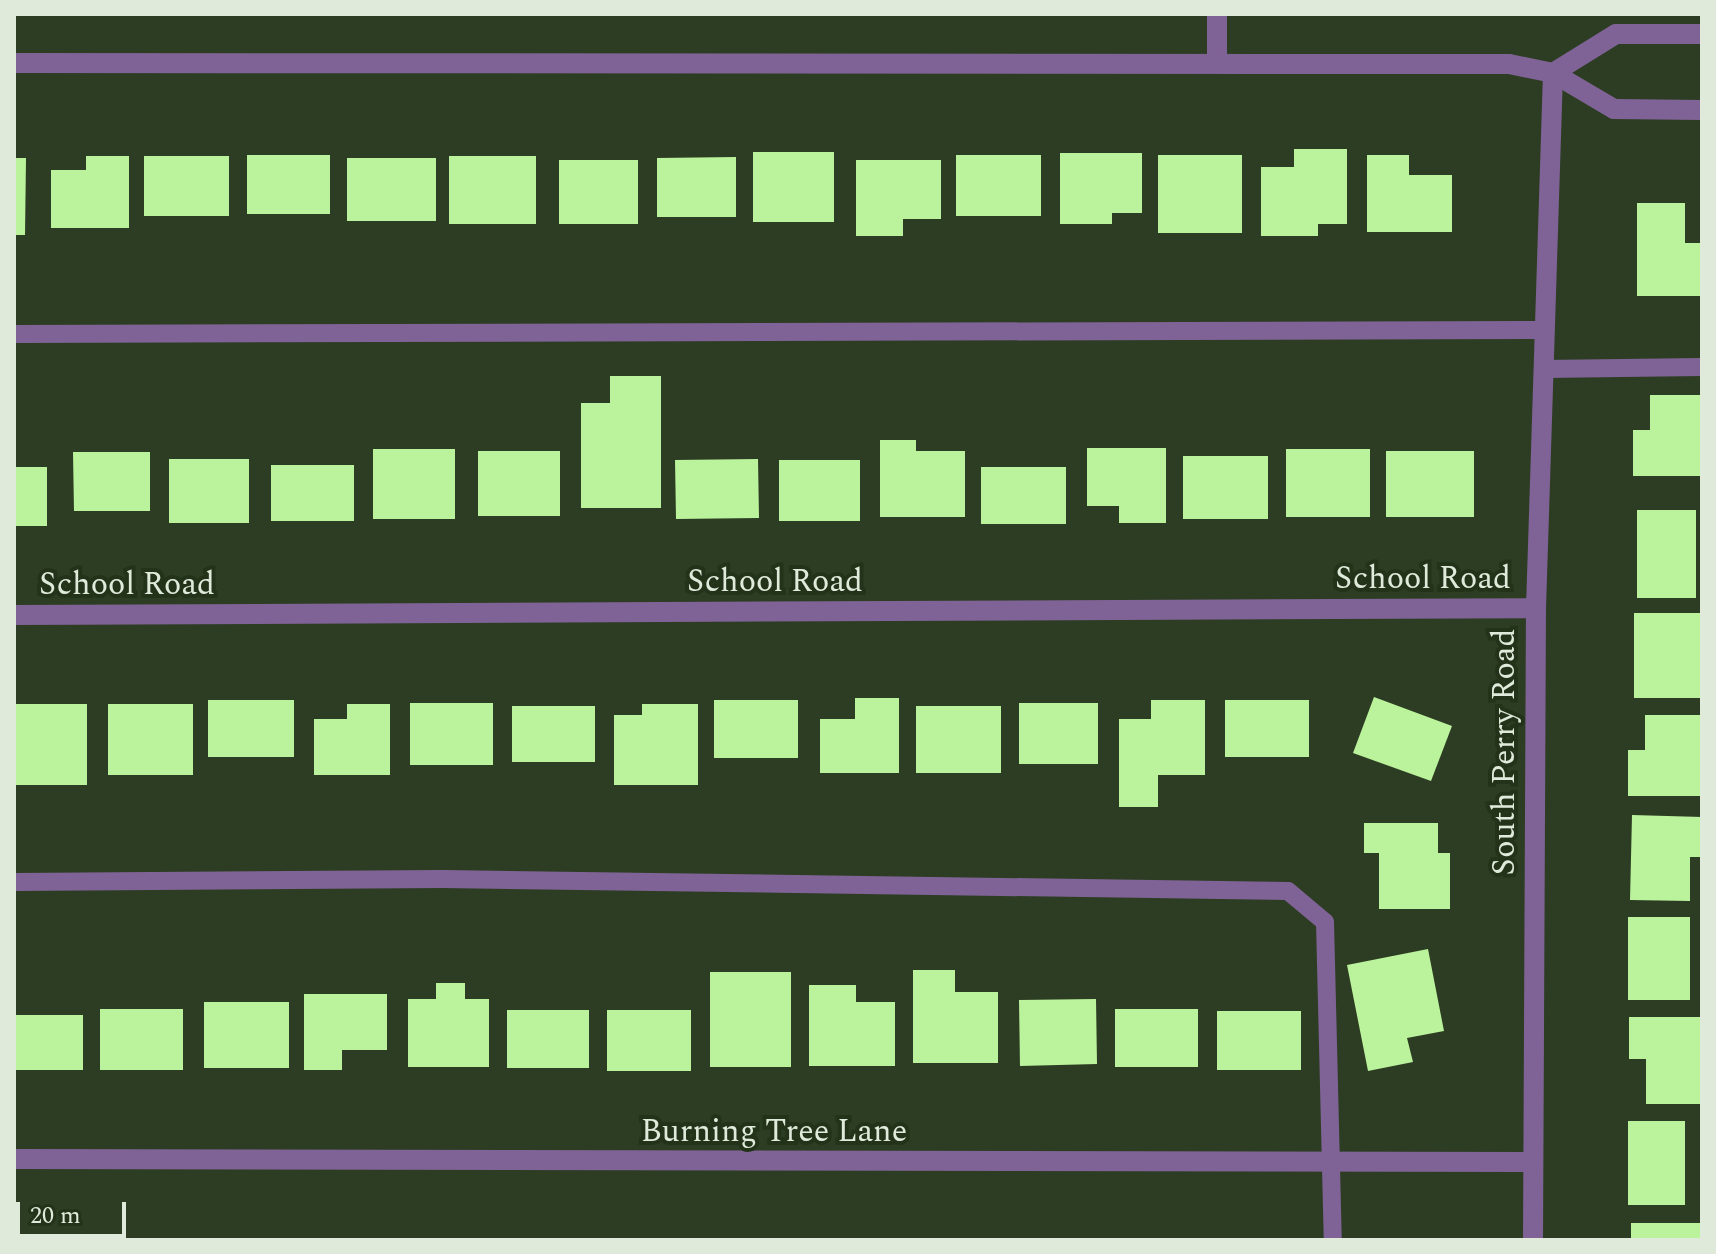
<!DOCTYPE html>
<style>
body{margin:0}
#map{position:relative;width:1716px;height:1254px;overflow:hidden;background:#2d3d24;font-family:Spectral,serif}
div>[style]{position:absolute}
.building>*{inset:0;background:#bbf39c}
.lane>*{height:18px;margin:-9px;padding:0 9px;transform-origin:9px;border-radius:9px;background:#806396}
.street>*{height:20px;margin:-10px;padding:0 10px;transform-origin:10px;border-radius:10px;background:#806396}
span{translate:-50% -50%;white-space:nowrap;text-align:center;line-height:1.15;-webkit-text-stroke:8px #23331a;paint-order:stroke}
.street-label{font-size:32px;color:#e0eadb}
.frame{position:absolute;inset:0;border:16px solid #e0eadb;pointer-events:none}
.scale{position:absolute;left:16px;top:1202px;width:110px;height:36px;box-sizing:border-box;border:4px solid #e0eadb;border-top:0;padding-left:10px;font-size:24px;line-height:28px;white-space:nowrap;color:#e0eadb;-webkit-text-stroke:6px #23331a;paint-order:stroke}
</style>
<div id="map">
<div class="building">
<i style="clip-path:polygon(1294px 149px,1347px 149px,1347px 224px,1318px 224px,1318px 236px,1261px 236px,1261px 167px,1294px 167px)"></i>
<i style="clip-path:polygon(753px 152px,834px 152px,834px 222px,753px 222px)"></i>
<i style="clip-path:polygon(1060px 153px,1142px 153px,1142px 213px,1112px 213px,1112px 224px,1060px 224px)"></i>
<i style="clip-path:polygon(247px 155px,330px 155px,330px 214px,247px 214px)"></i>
<i style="clip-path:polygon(956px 155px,1041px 155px,1041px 216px,956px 216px)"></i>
<i style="clip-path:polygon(1158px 155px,1242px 155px,1242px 233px,1158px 233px)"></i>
<i style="clip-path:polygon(1367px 155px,1409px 155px,1409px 175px,1452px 175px,1452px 232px,1367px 232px)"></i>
<i style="clip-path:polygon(86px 156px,129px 156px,129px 228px,51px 228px,51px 170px,86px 170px)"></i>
<i style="clip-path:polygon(144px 156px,229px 156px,229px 216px,144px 216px)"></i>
<i style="clip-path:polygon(449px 156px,536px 156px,536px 224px,449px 224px)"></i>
<i style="clip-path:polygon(736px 157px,736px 217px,657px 217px,657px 158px)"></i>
<i style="clip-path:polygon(14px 158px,26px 158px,25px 235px,14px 235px)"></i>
<i style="clip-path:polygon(347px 158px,436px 158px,436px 221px,347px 221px)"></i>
<i style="clip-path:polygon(559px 160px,638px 160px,638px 224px,559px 224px)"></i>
<i style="clip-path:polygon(856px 160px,941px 160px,941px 219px,903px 219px,903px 236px,856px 236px)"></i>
<i style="clip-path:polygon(1637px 203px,1685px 203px,1685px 243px,1702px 243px,1702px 296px,1637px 296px)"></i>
<i style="clip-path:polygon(610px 376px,661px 376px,661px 508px,581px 508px,581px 403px,610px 403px)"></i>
<i style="clip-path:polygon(1650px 395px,1702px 395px,1702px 476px,1633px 476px,1633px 430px,1650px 430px)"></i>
<i style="clip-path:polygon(880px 440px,916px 440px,916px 451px,965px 451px,965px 517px,880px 517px)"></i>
<i style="clip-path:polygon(1087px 448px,1166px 448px,1166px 523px,1119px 523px,1119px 506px,1087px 506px)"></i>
<i style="clip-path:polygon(373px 449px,455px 449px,455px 519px,373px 519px)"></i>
<i style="clip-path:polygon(1286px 449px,1370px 449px,1370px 517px,1286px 517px)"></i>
<i style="clip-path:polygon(478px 451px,560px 451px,560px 516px,478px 516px)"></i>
<i style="clip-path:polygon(1386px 451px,1474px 451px,1474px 517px,1386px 517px)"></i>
<i style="clip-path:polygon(73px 452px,150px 452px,150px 511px,74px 511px)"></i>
<i style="clip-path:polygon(1183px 456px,1268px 456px,1268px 519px,1183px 519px)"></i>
<i style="clip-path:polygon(169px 459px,249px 459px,249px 523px,169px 523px)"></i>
<i style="clip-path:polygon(758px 459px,759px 518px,676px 519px,675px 460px)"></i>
<i style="clip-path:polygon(779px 460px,860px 460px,860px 521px,779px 521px)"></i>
<i style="clip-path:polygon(271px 465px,354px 465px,354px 521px,271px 521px)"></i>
<i style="clip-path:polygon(14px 467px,47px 467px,47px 526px,14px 526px)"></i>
<i style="clip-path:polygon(981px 467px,1066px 467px,1066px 524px,981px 524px)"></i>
<i style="clip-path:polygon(1637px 510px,1696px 510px,1696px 598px,1637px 598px)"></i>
<i style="clip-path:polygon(1634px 613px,1702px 613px,1702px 698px,1634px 698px)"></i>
<i style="clip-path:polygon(1374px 697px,1452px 726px,1431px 781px,1353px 753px)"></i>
<i style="clip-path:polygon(855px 698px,899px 698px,899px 773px,820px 773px,820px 719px,855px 719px)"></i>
<i style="clip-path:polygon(208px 700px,294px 700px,294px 757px,208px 757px)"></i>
<i style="clip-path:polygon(714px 700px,798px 700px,798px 758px,714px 758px)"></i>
<i style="clip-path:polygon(1151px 700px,1205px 700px,1205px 775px,1158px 775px,1158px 807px,1119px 807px,1119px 719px,1151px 719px)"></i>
<i style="clip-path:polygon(1225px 700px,1309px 700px,1309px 757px,1225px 757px)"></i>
<i style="clip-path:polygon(410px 703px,493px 703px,493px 765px,410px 765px)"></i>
<i style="clip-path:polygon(1019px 703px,1098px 703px,1098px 764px,1019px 764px)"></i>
<i style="clip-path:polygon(14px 704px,87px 704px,87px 785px,14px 785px)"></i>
<i style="clip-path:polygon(108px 704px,193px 704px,193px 775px,108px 775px)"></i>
<i style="clip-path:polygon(347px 704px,390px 704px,390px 775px,314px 775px,314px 719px,347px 719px)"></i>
<i style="clip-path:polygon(642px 704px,698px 704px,698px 785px,614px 785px,614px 715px,642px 715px)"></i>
<i style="clip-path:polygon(512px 706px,595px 706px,595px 762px,512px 762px)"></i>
<i style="clip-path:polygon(916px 706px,1001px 706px,1001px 773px,916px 773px)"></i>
<i style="clip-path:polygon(1645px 715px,1702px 715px,1702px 796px,1628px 796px,1628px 750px,1645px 750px)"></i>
<i style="clip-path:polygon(1632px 815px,1702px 817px,1702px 857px,1690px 857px,1690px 901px,1630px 900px)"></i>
<i style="clip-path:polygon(1364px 823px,1438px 823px,1438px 853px,1450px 853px,1450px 909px,1379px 909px,1379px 853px,1364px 853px)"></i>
<i style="clip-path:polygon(1628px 917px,1690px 917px,1690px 1000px,1628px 1000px)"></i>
<i style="clip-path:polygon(1428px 949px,1444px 1031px,1407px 1038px,1413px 1062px,1368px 1071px,1347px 965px)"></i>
<i style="clip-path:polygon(913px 970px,955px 970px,955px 992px,998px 992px,998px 1063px,913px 1063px)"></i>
<i style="clip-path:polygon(710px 972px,791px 972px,791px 1067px,710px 1067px)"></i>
<i style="clip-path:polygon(436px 983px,465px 983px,465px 999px,489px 999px,489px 1067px,408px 1067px,408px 999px,436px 999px)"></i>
<i style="clip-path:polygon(809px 985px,856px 985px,856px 1002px,895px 1002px,895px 1066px,809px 1066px)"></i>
<i style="clip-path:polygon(304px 994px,387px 994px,387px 1050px,342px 1050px,342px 1070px,304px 1070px)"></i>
<i style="clip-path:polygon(1096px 999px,1097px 1064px,1020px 1066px,1019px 1000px)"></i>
<i style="clip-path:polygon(204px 1002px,289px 1002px,289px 1068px,204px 1068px)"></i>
<i style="clip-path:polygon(100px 1009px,183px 1009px,183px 1070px,100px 1070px)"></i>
<i style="clip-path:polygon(1115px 1009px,1198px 1009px,1198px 1067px,1115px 1067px)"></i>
<i style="clip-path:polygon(507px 1010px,589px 1010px,589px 1068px,507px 1068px)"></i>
<i style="clip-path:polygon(607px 1010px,691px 1010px,691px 1071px,607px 1071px)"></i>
<i style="clip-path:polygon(1217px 1011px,1301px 1011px,1301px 1070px,1217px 1070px)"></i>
<i style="clip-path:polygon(14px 1015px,83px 1015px,83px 1070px,14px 1070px)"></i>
<i style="clip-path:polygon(1629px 1017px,1702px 1017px,1702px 1104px,1646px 1104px,1646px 1059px,1629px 1059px)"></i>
<i style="clip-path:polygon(1628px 1121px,1685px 1121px,1685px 1205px,1628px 1205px)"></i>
<i style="clip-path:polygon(1631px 1223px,1702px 1223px,1702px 1240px,1631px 1240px)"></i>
</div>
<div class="lane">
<i style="left:14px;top:334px;width:1530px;rotate:-0.15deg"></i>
<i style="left:1543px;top:369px;width:159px;rotate:-0.7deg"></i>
<i style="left:14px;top:882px;width:429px;rotate:-0.4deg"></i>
<i style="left:443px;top:879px;width:845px;rotate:0.81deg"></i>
<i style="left:1288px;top:891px;width:48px;rotate:40deg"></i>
<i style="left:1325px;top:922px;width:318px;rotate:88.6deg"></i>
</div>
<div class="street">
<i style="left:1217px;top:14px;width:47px;rotate:90deg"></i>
<i style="left:14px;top:63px;width:1495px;rotate:0.04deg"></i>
<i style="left:1509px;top:64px;width:45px;rotate:11.6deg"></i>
<i style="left:1553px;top:73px;width:71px;rotate:30.5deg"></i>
<i style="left:1614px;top:109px;width:88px;rotate:0.7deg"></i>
<i style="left:1553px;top:73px;width:74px;rotate:-31.8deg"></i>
<i style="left:1616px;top:34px;width:86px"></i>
<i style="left:14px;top:615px;width:1522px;rotate:-0.26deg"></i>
<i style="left:14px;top:1159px;width:1519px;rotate:0.11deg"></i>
<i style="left:1533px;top:1240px;width:632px;rotate:-89.73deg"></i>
<i style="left:1536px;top:608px;width:535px;rotate:-88.18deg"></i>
</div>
<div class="street-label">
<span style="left:1423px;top:579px">School Road</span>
<span style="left:775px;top:582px">School Road</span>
<span style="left:127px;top:585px">School Road</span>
<span style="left:1505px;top:752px;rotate:-90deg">South Perry Road</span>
<span style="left:774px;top:1132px">Burning Tree Lane</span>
</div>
<div class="frame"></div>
<div class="scale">20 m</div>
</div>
